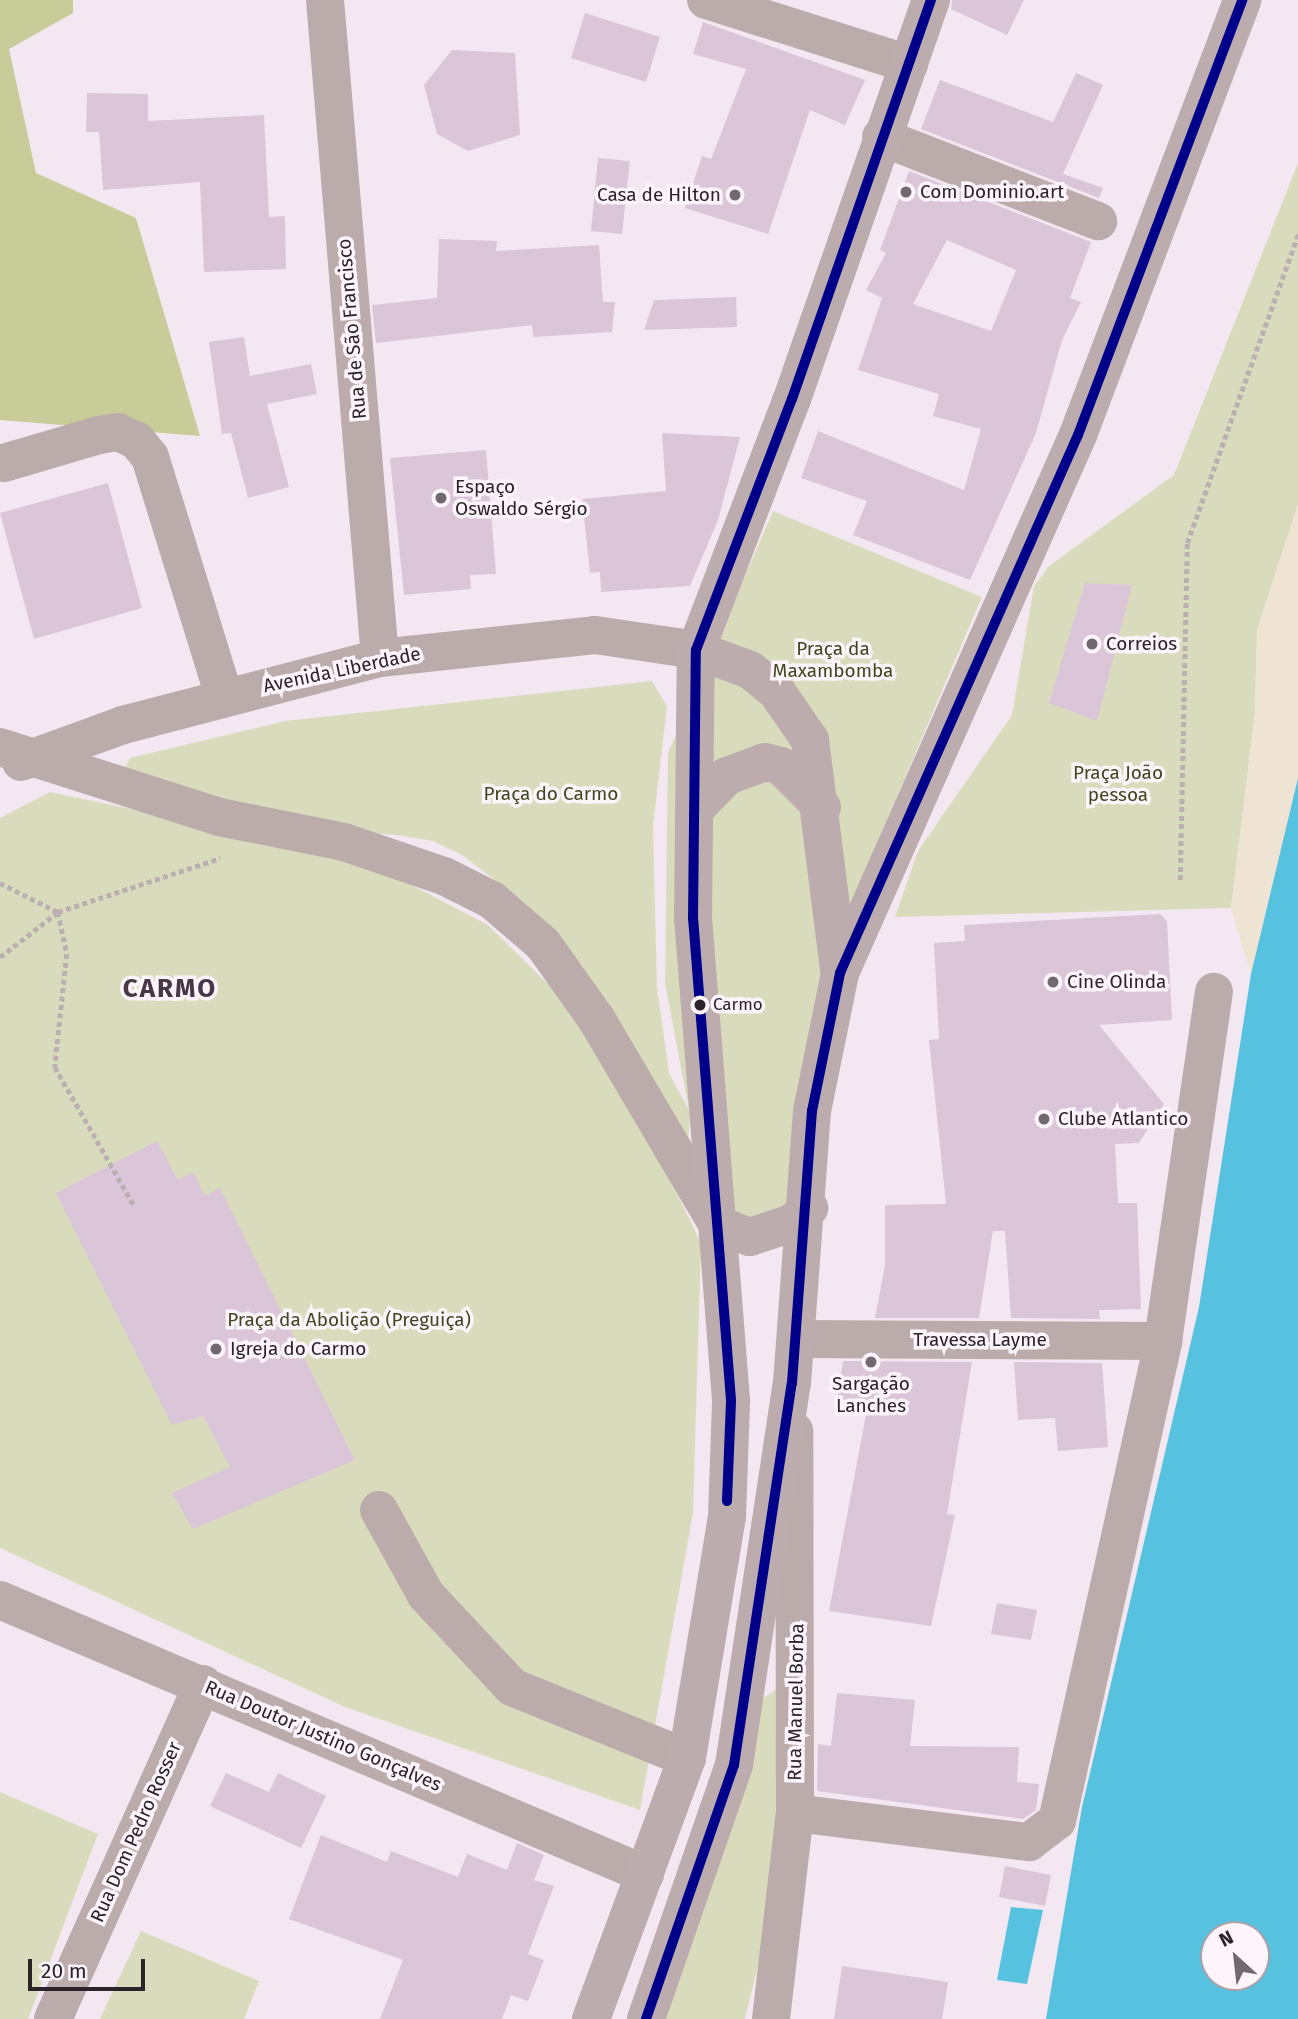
<!DOCTYPE html>
<meta charset="utf-8">
<style>
body{margin:0}
#map{position:relative;width:1298px;height:2019px;overflow:hidden;background:#f3e8f2;font-family:"Fira Sans",sans-serif}
div>[style]{position:absolute}
.green>*{inset:0;background:#d9dcbc}
.forest>*{inset:0;background:#c7cc99}
.sand>*{inset:0;background:#efe4d4}
.water>*{inset:0;background:#57c2e0}
.building>*{inset:0;background:#dac6d8}
.path>*{height:4.5px;margin-top:-2.25px;transform-origin:0;background:repeating-linear-gradient(90deg,#bbafb1 0 5px,transparent 0 8.5px)}
.minor>*{height:38px;margin:-19px;padding:0 19px;transform-origin:19px;border-radius:19px;background:#bbacab}
.major>*{height:38px;margin:-19px;padding:0 19px;transform-origin:19px;border-radius:19px;background:#bdacae}
.bus-1>*{height:10px;margin:-5px;padding:0 5px;transform-origin:5px;border-radius:5px;background:#00008b}
.dots>*{width:19px;height:19px;translate:-50% -50%;box-sizing:border-box;border:4px solid #fef5fc;border-radius:50%}
span{translate:-50% -50%;white-space:nowrap;text-align:center;line-height:1.15;-webkit-text-stroke:7px #fef5fc;paint-order:stroke}
.bus-label{font-size:17px;color:#2b232a}
.left{translate:0 -50%;text-align:left}
.poi-label{font-size:19px;color:#2b232a}
.right{translate:-100% -50%;text-align:right}
.street-label{font-size:19px;color:#2b232a}
.park-label{font-size:19px;color:#3f471d}
.district-label{font-size:26px;color:#483847;font-weight:700;letter-spacing:2px}
.north{position:absolute;left:1200px;top:1921px;width:70px;height:70px;box-sizing:border-box;background:#fef5fc;border:2px solid #aaa1a8;border-radius:50%;rotate:333deg;font-size:19px;font-weight:700;line-height:28px;text-align:center;color:#2b232a}
.north::after{content:'';display:block;margin:auto;width:24px;height:32px;background:#716870;clip-path:polygon(50% 0,100% 100%,50% 72%,0 100%)}
.scale{position:absolute;left:28px;top:1959px;width:117px;height:32px;box-sizing:border-box;border:4px solid #2b232a;border-top:0;padding-left:9px;font-size:21px;line-height:24px;white-space:nowrap;color:#2b232a;-webkit-text-stroke:5px #fef5fc;paint-order:stroke}
</style>
<div id="map">
<div class="green">
<i style="clip-path:polygon(1298px 163px,1298px 505px,1257px 630px,1255px 713px,1231px 908px,895px 917px,918px 851px,1012px 715px,1034px 586px,1049px 566px,1174px 475px)"></i>
<i style="clip-path:polygon(773px 511px,982px 597px,840px 930px,823px 1208px,748px 1239px,690px 1116px,687px 1161px,582px 965px,525px 903px,462px 855px,433px 841px,396px 835px,274px 827px,124px 769px,130px 758px,285px 721px,652px 681px,667px 706px,653px 826px,657px 987px,669px 1073px,689px 1110px,665px 983px,668px 753px)"></i>
<i style="clip-path:polygon(50px 792px,356px 856px,488px 925px,600px 1035px,701px 1243px,693px 1513px,640px 1810px,345px 1707px,0 1548px,0 818px)"></i>
<i style="clip-path:polygon(777px 1689px,787px 1710px,767px 1929px,745px 2019px,660px 2019px,757px 1702px)"></i>
<i style="clip-path:polygon(0 1792px,98px 1834px,28px 2019px,0 2019px)"></i>
<i style="clip-path:polygon(141px 1931px,259px 1981px,244px 2019px,100px 2019px)"></i>
</div>
<div class="forest">
<i style="clip-path:polygon(0 0,73px 0,73px 13px,9px 49px,36px 173px,136px 218px,200px 436px,0 420px)"></i>
</div>
<div class="sand">
<i style="clip-path:polygon(1298px 505px,1298px 778px,1251px 974px,1231px 909px,1255px 713px,1257px 630px)"></i>
</div>
<div class="water">
<i style="clip-path:polygon(evenodd,1298px 778px,1298px 2019px,1046px 2019px,1082px 1807px,1199px 1307px,1251px 974px,1298px 778px,1256px 1935px,1256px 1977px,1214px 1977px,1214px 1935px,1256px 1935px)"></i>
<i style="clip-path:polygon(1011px 1907px,1043px 1910px,1027px 1984px,997px 1980px)"></i>
</div>
<div class="building">
<i style="clip-path:polygon(952px 0,1024px 0,1007px 35px,951px 9px)"></i>
<i style="clip-path:polygon(585px 13px,660px 37px,646px 82px,571px 58px)"></i>
<i style="clip-path:polygon(703px 22px,865px 80px,845px 125px,810px 110px,768px 234px,685px 208px,702px 156px,711px 159px,746px 69px,693px 54px)"></i>
<i style="clip-path:polygon(452px 50px,515px 53px,520px 135px,468px 151px,437px 134px,424px 85px)"></i>
<i style="clip-path:polygon(1076px 73px,1103px 85px,1063px 174px,1103px 188px,1099px 198px,921px 129px,940px 80px,1053px 122px)"></i>
<i style="clip-path:polygon(87px 93px,148px 94px,148px 121px,264px 115px,269px 217px,285px 216px,286px 269px,204px 272px,200px 182px,103px 190px,99px 132px,86px 132px)"></i>
<i style="clip-path:polygon(598px 158px,630px 161px,622px 234px,591px 231px)"></i>
<i style="clip-path:polygon(evenodd,909px 171px,1091px 242px,1070px 298px,1081px 302px,1062px 340px,1036px 433px,970px 580px,853px 535px,867px 501px,801px 478px,818px 431px,964px 490px,981px 429px,933px 416px,939px 394px,858px 370px,882px 298px,866px 290px,886px 253px,880px 250px,909px 171px,947px 240px,1016px 270px,991px 331px,913px 304px,947px 240px)"></i>
<i style="clip-path:polygon(439px 239px,497px 241px,496px 251px,599px 245px,603px 302px,615px 302px,612px 332px,533px 337px,532px 325px,376px 343px,372px 305px,437px 298px)"></i>
<i style="clip-path:polygon(736px 297px,737px 327px,644px 330px,654px 300px)"></i>
<i style="clip-path:polygon(244px 337px,250px 376px,311px 364px,317px 394px,267px 404px,289px 487px,248px 498px,231px 433px,222px 434px,209px 342px)"></i>
<i style="clip-path:polygon(662px 433px,740px 437px,718px 520px,690px 586px,601px 592px,600px 572px,590px 573px,582px 499px,666px 491px)"></i>
<i style="clip-path:polygon(486px 450px,496px 574px,470px 575px,471px 589px,404px 595px,390px 458px)"></i>
<i style="clip-path:polygon(108px 483px,142px 608px,34px 639px,0 513px)"></i>
<i style="clip-path:polygon(1085px 583px,1132px 585px,1097px 721px,1049px 703px)"></i>
<i style="clip-path:polygon(1160px 914px,1167px 921px,1172px 1020px,1099px 1025px,1164px 1104px,1139px 1143px,1115px 1144px,1118px 1203px,1137px 1203px,1141px 1309px,1099px 1310px,1100px 1319px,1011px 1318px,1005px 1231px,993px 1231px,979px 1318px,875px 1318px,885px 1265px,885px 1205px,946px 1204px,929px 1040px,939px 1039px,934px 943px,965px 941px,964px 925px)"></i>
<i style="clip-path:polygon(157px 1141px,178px 1180px,193px 1172px,205px 1196px,220px 1188px,355px 1460px,193px 1529px,172px 1493px,230px 1467px,203px 1416px,172px 1425px,56px 1193px)"></i>
<i style="clip-path:polygon(843px 1361px,972px 1362px,947px 1514px,955px 1515px,931px 1626px,829px 1611px,868px 1404px,837px 1399px)"></i>
<i style="clip-path:polygon(1014px 1362px,1102px 1363px,1108px 1447px,1058px 1451px,1055px 1418px,1018px 1420px)"></i>
<i style="clip-path:polygon(997px 1603px,1037px 1610px,1031px 1640px,991px 1634px)"></i>
<i style="clip-path:polygon(837px 1693px,915px 1700px,910px 1746px,1019px 1747px,1017px 1782px,1039px 1784px,1036px 1810px,1023px 1819px,817px 1791px,818px 1744px,831px 1746px)"></i>
<i style="clip-path:polygon(226px 1773px,269px 1792px,278px 1773px,326px 1796px,301px 1848px,210px 1806px)"></i>
<i style="clip-path:polygon(321px 1835px,387px 1862px,391px 1851px,458px 1877px,467px 1854px,507px 1870px,517px 1843px,544px 1855px,534px 1880px,554px 1886px,528px 1954px,544px 1960px,528px 2001px,511px 1995px,502px 2019px,380px 2019px,403px 1960px,289px 1919px)"></i>
<i style="clip-path:polygon(1005px 1866px,1051px 1875px,1045px 1906px,999px 1897px)"></i>
<i style="clip-path:polygon(842px 1966px,948px 1982px,942px 2019px,834px 2019px)"></i>
</div>
<div class="path">
<i style="left:1180px;top:880px;width:337px;rotate:-88.8deg"></i>
<i style="left:1187px;top:543px;width:328px;rotate:-70.2deg"></i>
<i style="left:0;top:883px;width:65px;rotate:26.6deg"></i>
<i style="left:58px;top:912px;width:43px;rotate:77.9deg"></i>
<i style="left:67px;top:954px;width:114px;rotate:96.1deg"></i>
<i style="left:55px;top:1067px;width:158px;rotate:60.3deg"></i>
<i style="left:0;top:957px;width:73px;rotate:-37.8deg"></i>
<i style="left:58px;top:912px;width:171px;rotate:-18.4deg"></i>
</div>
<div class="minor">
<i style="left:325px;top:0;width:660px;rotate:85.22deg"></i>
<i style="left:706px;top:0;width:213px;rotate:17.5deg"></i>
<i style="left:881px;top:137px;width:233px;rotate:21.2deg"></i>
<i style="left:4px;top:463px;width:99px;rotate:-16.4deg"></i>
<i style="left:99px;top:435px;width:19px;rotate:-9deg"></i>
<i style="left:118px;top:432px;width:21px;rotate:25deg"></i>
<i style="left:137px;top:441px;width:21px;rotate:51deg"></i>
<i style="left:150px;top:457px;width:250px;rotate:72.8deg"></i>
<i style="left:0;top:747px;width:230px;rotate:17.7deg"></i>
<i style="left:219px;top:817px;width:127px;rotate:11.3deg"></i>
<i style="left:344px;top:842px;width:106px;rotate:18.8deg"></i>
<i style="left:444px;top:876px;width:54px;rotate:26.6deg"></i>
<i style="left:492px;top:900px;width:67px;rotate:40.8deg"></i>
<i style="left:543px;top:944px;width:93px;rotate:54.6deg"></i>
<i style="left:597px;top:1020px;width:237px;rotate:59.5deg"></i>
<i style="left:21px;top:762px;width:109px;rotate:-19.9deg"></i>
<i style="left:123px;top:725px;width:266px;rotate:-14.6deg"></i>
<i style="left:380px;top:658px;width:216px;rotate:-6.1deg"></i>
<i style="left:595px;top:635px;width:102px;rotate:8.4deg"></i>
<i style="left:797px;top:1339px;width:366px;rotate:0.3deg"></i>
<i style="left:379px;top:1510px;width:97px;rotate:61.1deg"></i>
<i style="left:426px;top:1595px;width:126px;rotate:46.9deg"></i>
<i style="left:512px;top:1687px;width:189px;rotate:22.1deg"></i>
<i style="left:0;top:1600px;width:701px;rotate:23.02deg"></i>
<i style="left:795px;top:1813px;width:236px;rotate:7.1deg"></i>
<i style="left:1029px;top:1842px;width:35px;rotate:-37deg"></i>
<i style="left:1057px;top:1821px;width:492px;rotate:-77.5deg"></i>
<i style="left:1163px;top:1341px;width:353px;rotate:-81.7deg"></i>
<i style="left:53px;top:2019px;width:367px;rotate:-65.9deg"></i>
<i style="left:771px;top:2019px;width:207px;rotate:-83.4deg"></i>
<i style="left:795px;top:1813px;width:382px;rotate:-90.1deg"></i>
</div>
<div class="major">
<i style="left:696px;top:650px;width:58px;rotate:20.3deg"></i>
<i style="left:750px;top:670px;width:35px;rotate:39deg"></i>
<i style="left:777px;top:692px;width:58px;rotate:55.5deg"></i>
<i style="left:810px;top:740px;width:232px;rotate:82.8deg"></i>
<i style="left:696px;top:808px;width:45px;rotate:-45.9deg"></i>
<i style="left:727px;top:776px;width:40px;rotate:-20.2deg"></i>
<i style="left:765px;top:762px;width:16px;rotate:14deg"></i>
<i style="left:781px;top:766px;width:58px;rotate:45deg"></i>
<i style="left:717px;top:1224px;width:35px;rotate:22deg"></i>
<i style="left:750px;top:1237px;width:44px;rotate:-18.4deg"></i>
<i style="left:792px;top:1223px;width:23px;rotate:-41deg"></i>
<i style="left:591px;top:2019px;width:278px;rotate:-69.8deg"></i>
<i style="left:687px;top:1758px;width:244px;rotate:-80.6deg"></i>
<i style="left:727px;top:1517px;width:117px;rotate:-88deg"></i>
<i style="left:731px;top:1400px;width:482px;rotate:-94.5deg"></i>
<i style="left:693px;top:919px;width:269px;rotate:-89.4deg"></i>
<i style="left:696px;top:650px;width:269px;rotate:-69.1deg"></i>
<i style="left:792px;top:399px;width:423px;rotate:-70.8deg"></i>
<i style="left:646px;top:2019px;width:269px;rotate:-70.9deg"></i>
<i style="left:734px;top:1765px;width:386px;rotate:-81.4deg"></i>
<i style="left:792px;top:1383px;width:273px;rotate:-85.8deg"></i>
<i style="left:812px;top:1111px;width:141px;rotate:-78.5deg"></i>
<i style="left:840px;top:973px;width:588px;rotate:-66.14deg"></i>
<i style="left:1078px;top:435px;width:465px;rotate:-69.3deg"></i>
</div>
<div class="bus-1">
<i style="left:727px;top:1501px;width:101px;rotate:-87.7deg"></i>
<i style="left:731px;top:1400px;width:482px;rotate:-94.5deg"></i>
<i style="left:693px;top:919px;width:269px;rotate:-89.4deg"></i>
<i style="left:696px;top:650px;width:269px;rotate:-69.1deg"></i>
<i style="left:792px;top:399px;width:423px;rotate:-70.8deg"></i>
<i style="left:646px;top:2019px;width:269px;rotate:-70.9deg"></i>
<i style="left:734px;top:1765px;width:386px;rotate:-81.4deg"></i>
<i style="left:792px;top:1383px;width:273px;rotate:-85.8deg"></i>
<i style="left:812px;top:1111px;width:141px;rotate:-78.5deg"></i>
<i style="left:840px;top:973px;width:588px;rotate:-66.14deg"></i>
<i style="left:1078px;top:435px;width:465px;rotate:-69.3deg"></i>
</div>
<div class="dots">
<i style="left:906px;top:192px;background:#716870"></i>
<i style="left:735px;top:195px;background:#716870"></i>
<i style="left:441px;top:498px;background:#716870"></i>
<i style="left:1092px;top:644px;background:#716870"></i>
<i style="left:1053px;top:982px;background:#716870"></i>
<i style="left:700px;top:1005px;background:#2b232a"></i>
<i style="left:1044px;top:1119px;background:#716870"></i>
<i style="left:216px;top:1349px;background:#716870"></i>
<i style="left:871px;top:1362px;background:#716870"></i>
</div>
<div class="bus-label">
<span class="left" style="left:713px;top:1005px">Carmo</span>
</div>
<div class="poi-label">
<span class="left" style="left:920px;top:192px">Com Dominio.art</span>
<span class="right" style="left:721px;top:195px">Casa de Hilton</span>
<span class="left" style="left:455px;top:498px">Espaço<br>Oswaldo Sérgio</span>
<span class="left" style="left:1106px;top:644px">Correios</span>
<span class="left" style="left:1067px;top:982px">Cine Olinda</span>
<span class="left" style="left:1058px;top:1119px">Clube Atlantico</span>
<span class="left" style="left:230px;top:1349px">Igreja do Carmo</span>
<span style="left:871px;top:1395px">Sargação<br>Lanches</span>
</div>
<div class="street-label">
<span style="left:352px;top:329px;rotate:-95deg">Rua de São Francisco</span>
<span style="left:342px;top:670px;rotate:-12deg">Avenida Liberdade</span>
<span style="left:980px;top:1340px">Travessa Layme</span>
<span style="left:796px;top:1702px;rotate:-89deg">Rua Manuel Borba</span>
<span style="left:323px;top:1736px;rotate:23deg">Rua Doutor Justino Gonçalves</span>
<span style="left:136px;top:1832px;rotate:-66deg">Rua Dom Pedro Rosser</span>
</div>
<div class="park-label">
<span style="left:833px;top:660px">Praça da<br>Maxambomba</span>
<span style="left:1118px;top:784px">Praça João<br>pessoa</span>
<span style="left:551px;top:794px">Praça do Carmo</span>
<span style="left:349px;top:1320px">Praça da Abolição (Preguiça)</span>
</div>
<div class="district-label">
<span style="left:170px;top:989px">CARMO</span>
</div>
<div class="north">N</div>
<div class="scale">20 m</div>
</div>
